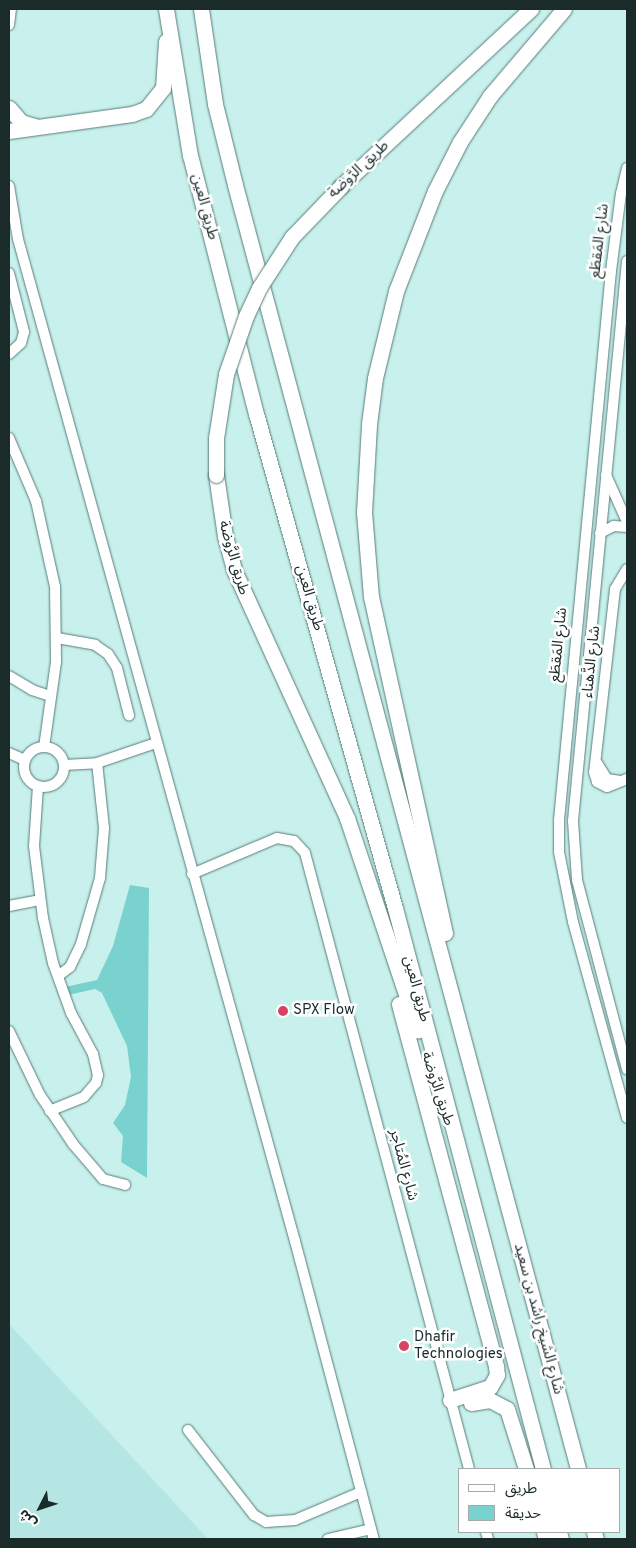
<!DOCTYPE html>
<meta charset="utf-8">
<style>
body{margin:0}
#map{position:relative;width:636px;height:1548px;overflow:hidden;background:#c8f0ed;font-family:Overpass,"Noto Sans Arabic",sans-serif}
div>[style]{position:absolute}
.built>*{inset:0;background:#b5e6e3}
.green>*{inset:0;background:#7ad2ce}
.roads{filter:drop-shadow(0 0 1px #577c79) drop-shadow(0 0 1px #577c79)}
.minor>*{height:10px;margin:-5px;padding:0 5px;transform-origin:5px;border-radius:5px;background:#fff}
.minor>.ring{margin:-5px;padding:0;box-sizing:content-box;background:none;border:10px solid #fff;border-radius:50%}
.highway>*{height:15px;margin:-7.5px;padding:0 7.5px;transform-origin:7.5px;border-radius:7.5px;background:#fff}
.bridges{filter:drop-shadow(0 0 1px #577c79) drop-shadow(0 0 1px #577c79)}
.highway-bridge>*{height:15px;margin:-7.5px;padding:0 7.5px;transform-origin:7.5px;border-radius:7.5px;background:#fff}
.dots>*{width:14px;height:14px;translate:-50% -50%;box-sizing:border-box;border:2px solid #fff;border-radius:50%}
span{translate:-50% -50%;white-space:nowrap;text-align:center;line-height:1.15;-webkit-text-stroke:5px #fff;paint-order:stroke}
.street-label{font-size:15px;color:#1b2b2a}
.poi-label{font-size:15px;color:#1b2b2a}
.left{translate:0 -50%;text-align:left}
.frame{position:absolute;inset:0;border:10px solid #1b2b2a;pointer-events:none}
.legend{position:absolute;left:458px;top:1468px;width:162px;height:65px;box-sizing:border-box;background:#fff;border:1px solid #a4aaaa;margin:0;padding:6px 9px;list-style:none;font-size:15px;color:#1b2b2a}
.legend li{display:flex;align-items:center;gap:10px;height:25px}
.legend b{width:25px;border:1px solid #a4aaaa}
.north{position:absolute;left:15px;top:1483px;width:50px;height:50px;-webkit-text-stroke:4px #fff;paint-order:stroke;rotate:229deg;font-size:14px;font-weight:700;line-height:20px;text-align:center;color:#1b2b2a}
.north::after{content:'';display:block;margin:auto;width:18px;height:22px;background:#1b2b2a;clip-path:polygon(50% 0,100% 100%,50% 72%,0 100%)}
</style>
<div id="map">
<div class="built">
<i style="clip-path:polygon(9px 1324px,208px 1539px,9px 1539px)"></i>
</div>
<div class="green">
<i style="clip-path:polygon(130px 885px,149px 888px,147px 1178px,121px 1162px,123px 1136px,113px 1123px,125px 1105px,131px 1077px,127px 1046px,102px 993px,95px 989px,68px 995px,65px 987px,97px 980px,113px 946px)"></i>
</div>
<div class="roads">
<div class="minor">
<i style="left:9px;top:25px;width:16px;rotate:-83deg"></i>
<i style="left:627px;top:168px;width:26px;rotate:103deg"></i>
<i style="left:621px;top:193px;width:79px;rotate:97.3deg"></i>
<i style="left:611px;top:271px;width:551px;rotate:95.41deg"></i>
<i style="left:559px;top:820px;width:32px;rotate:90deg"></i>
<i style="left:559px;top:852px;width:71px;rotate:78.7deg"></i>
<i style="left:573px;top:922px;width:203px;rotate:74.6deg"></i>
<i style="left:9px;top:186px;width:54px;rotate:80.4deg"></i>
<i style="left:18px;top:239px;width:1040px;rotate:74.55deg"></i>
<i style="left:295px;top:1241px;width:308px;rotate:75.2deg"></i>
<i style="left:627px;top:261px;width:563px;rotate:95.51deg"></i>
<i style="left:573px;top:821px;width:59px;rotate:86.1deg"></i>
<i style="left:577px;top:880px;width:196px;rotate:75.2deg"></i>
<i style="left:9px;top:273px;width:61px;rotate:75.7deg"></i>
<i style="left:24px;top:332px;width:11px;rotate:105deg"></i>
<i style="left:21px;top:343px;width:16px;rotate:137deg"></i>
<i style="left:9px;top:438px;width:69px;rotate:66.8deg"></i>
<i style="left:36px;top:501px;width:88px;rotate:77.5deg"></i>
<i style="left:55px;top:587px;width:75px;rotate:89.2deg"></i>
<i style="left:56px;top:662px;width:86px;rotate:98deg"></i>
<i style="left:606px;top:475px;width:51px;rotate:65.9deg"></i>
<i style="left:600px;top:533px;width:16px;rotate:-27deg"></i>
<i style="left:614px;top:526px;width:13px;rotate:4deg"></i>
<i style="left:627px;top:569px;width:23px;rotate:121deg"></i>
<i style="left:615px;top:589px;width:184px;rotate:96.5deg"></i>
<i style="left:594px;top:772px;width:10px;rotate:73deg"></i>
<i style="left:597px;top:782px;width:11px;rotate:27deg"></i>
<i style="left:607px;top:787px;width:22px;rotate:-22deg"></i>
<i style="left:57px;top:638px;width:39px;rotate:10deg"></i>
<i style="left:95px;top:645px;width:16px;rotate:35deg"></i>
<i style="left:108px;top:654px;width:17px;rotate:57deg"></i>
<i style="left:117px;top:668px;width:49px;rotate:75.7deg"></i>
<i style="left:9px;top:676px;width:27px;rotate:31deg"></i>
<i style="left:32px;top:690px;width:20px;rotate:18deg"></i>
<i class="ring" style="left:24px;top:747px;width:30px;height:30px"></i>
<i style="left:9px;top:753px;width:17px;rotate:24deg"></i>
<i style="left:597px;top:763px;width:19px;rotate:58deg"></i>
<i style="left:607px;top:779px;width:15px;rotate:8deg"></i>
<i style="left:64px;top:765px;width:33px;rotate:-3deg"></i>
<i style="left:97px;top:763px;width:62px;rotate:-18.7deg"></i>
<i style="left:38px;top:786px;width:60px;rotate:93.8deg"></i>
<i style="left:34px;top:846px;width:73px;rotate:82.9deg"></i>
<i style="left:43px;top:918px;width:46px;rotate:77.5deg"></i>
<i style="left:53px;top:963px;width:53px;rotate:70.2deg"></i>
<i style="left:71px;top:1013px;width:47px;rotate:61.8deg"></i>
<i style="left:93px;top:1054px;width:22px;rotate:77deg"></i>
<i style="left:98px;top:1075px;width:8px;rotate:104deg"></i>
<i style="left:96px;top:1083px;width:18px;rotate:131deg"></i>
<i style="left:84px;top:1097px;width:37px;rotate:158deg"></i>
<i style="left:192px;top:874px;width:92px;rotate:-23deg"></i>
<i style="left:277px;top:838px;width:17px;rotate:10deg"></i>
<i style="left:294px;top:841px;width:16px;rotate:47deg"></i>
<i style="left:305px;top:853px;width:637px;rotate:75.09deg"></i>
<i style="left:9px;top:906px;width:31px;rotate:-11deg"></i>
<i style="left:58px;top:976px;width:15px;rotate:-37deg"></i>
<i style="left:70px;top:967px;width:25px;rotate:-64deg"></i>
<i style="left:81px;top:944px;width:69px;rotate:-73.9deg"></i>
<i style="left:100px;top:878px;width:50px;rotate:-85.4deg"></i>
<i style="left:104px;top:828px;width:65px;rotate:-96.1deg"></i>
<i style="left:9px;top:1031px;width:71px;rotate:64.2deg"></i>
<i style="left:40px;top:1095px;width:59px;rotate:56deg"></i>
<i style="left:73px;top:1144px;width:46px;rotate:49.4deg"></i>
<i style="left:103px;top:1179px;width:23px;rotate:15deg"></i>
<i style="left:188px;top:1430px;width:108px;rotate:52.2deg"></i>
<i style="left:254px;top:1515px;width:14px;rotate:30deg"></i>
<i style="left:266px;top:1522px;width:29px;rotate:-4deg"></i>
<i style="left:295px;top:1520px;width:72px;rotate:-23deg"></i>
<i style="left:486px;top:1532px;width:7px;rotate:74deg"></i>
<i style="left:328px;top:1539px;width:44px;rotate:-13.1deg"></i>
</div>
<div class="highway">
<i style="left:166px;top:9px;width:148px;rotate:80.7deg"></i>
<i style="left:190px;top:155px;width:270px;rotate:75.7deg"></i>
<i style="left:257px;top:417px;width:510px;rotate:74.3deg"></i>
<i style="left:395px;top:908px;width:580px;rotate:75.22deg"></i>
<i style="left:201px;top:9px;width:96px;rotate:81.6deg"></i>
<i style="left:215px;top:104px;width:83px;rotate:76.1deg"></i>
<i style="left:235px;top:185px;width:1329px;rotate:75.04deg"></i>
<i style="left:9px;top:108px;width:18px;rotate:49deg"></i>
<i style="left:21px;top:122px;width:15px;rotate:16deg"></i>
<i style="left:9px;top:131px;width:124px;rotate:-7.9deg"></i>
<i style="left:132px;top:114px;width:15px;rotate:-20deg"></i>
<i style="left:146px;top:109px;width:27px;rotate:-51deg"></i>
<i style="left:163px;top:88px;width:47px;rotate:-86.3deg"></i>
<i style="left:341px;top:186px;width:260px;rotate:-43deg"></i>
<i style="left:216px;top:475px;width:62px;rotate:81.6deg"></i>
<i style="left:225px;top:536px;width:35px;rotate:75deg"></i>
<i style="left:234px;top:570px;width:273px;rotate:65.5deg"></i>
<i style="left:347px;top:818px;width:224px;rotate:71.5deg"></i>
<i style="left:445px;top:933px;width:344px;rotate:-102.4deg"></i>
<i style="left:371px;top:597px;width:85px;rotate:-94.7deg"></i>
<i style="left:364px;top:512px;width:88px;rotate:-86.7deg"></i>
<i style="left:369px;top:424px;width:46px;rotate:-82.6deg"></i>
<i style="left:375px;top:378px;width:89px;rotate:-76.4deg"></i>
<i style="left:396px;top:291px;width:107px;rotate:-68.7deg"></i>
<i style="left:435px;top:191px;width:55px;rotate:-63deg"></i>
<i style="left:460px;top:142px;width:55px;rotate:-56.9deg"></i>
<i style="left:490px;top:96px;width:114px;rotate:-49.6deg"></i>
<i style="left:399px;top:1004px;width:376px;rotate:75deg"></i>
<i style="left:496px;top:1367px;width:8px;rotate:83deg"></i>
<i style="left:497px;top:1375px;width:14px;rotate:120deg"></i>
<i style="left:490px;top:1387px;width:42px;rotate:162deg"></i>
<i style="left:471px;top:1403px;width:19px;rotate:-9deg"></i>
<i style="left:490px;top:1400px;width:19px;rotate:28deg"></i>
<i style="left:507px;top:1409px;width:63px;rotate:72.4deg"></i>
<i style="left:544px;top:1532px;width:7px;rotate:74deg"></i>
<i style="left:559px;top:1532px;width:7px;rotate:74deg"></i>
<i style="left:594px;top:1532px;width:7px;rotate:74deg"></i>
</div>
</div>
<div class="bridges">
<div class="highway-bridge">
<i style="left:216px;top:475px;width:37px;rotate:-90deg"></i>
<i style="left:216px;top:438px;width:65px;rotate:-81.1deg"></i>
<i style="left:226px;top:374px;width:61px;rotate:-71deg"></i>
<i style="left:246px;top:316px;width:31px;rotate:-65deg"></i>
<i style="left:259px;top:288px;width:61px;rotate:-57.1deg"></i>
<i style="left:292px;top:237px;width:71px;rotate:-46.1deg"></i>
</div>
</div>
<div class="dots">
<i style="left:283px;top:1011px;background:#d44564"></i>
<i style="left:404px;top:1346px;background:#d44564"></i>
</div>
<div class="street-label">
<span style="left:359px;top:170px;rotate:-43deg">طريق الرَّوضة</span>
<span style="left:204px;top:207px;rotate:75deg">طريق العين</span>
<span style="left:600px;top:241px;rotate:-83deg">شارع المَقطَع</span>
<span style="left:233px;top:558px;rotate:74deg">طريق الرَّوضة</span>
<span style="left:309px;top:598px;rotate:74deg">طريق العين</span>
<span style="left:559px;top:645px;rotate:-84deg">شارع المَقطَع</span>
<span style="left:592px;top:662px;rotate:-84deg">شارع الدَّهناء</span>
<span style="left:416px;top:989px;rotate:75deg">طريق العين</span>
<span style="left:437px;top:1089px;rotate:72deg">طريق الرَّوضة</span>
<span style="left:403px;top:1165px;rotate:75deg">شارع المُتاجر</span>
<span style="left:538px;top:1319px;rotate:75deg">شارع الشيخ راشد بن سعيد</span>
</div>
<div class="poi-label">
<span class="left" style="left:293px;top:1011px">SPX Flow</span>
<span class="left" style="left:414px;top:1346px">Dhafir<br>Technologies</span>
</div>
<div class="frame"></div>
<ul class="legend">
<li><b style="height:6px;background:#fff"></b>طريق</li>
<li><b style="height:14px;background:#7ad2ce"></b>حديقة</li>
</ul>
<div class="north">ش</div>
</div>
